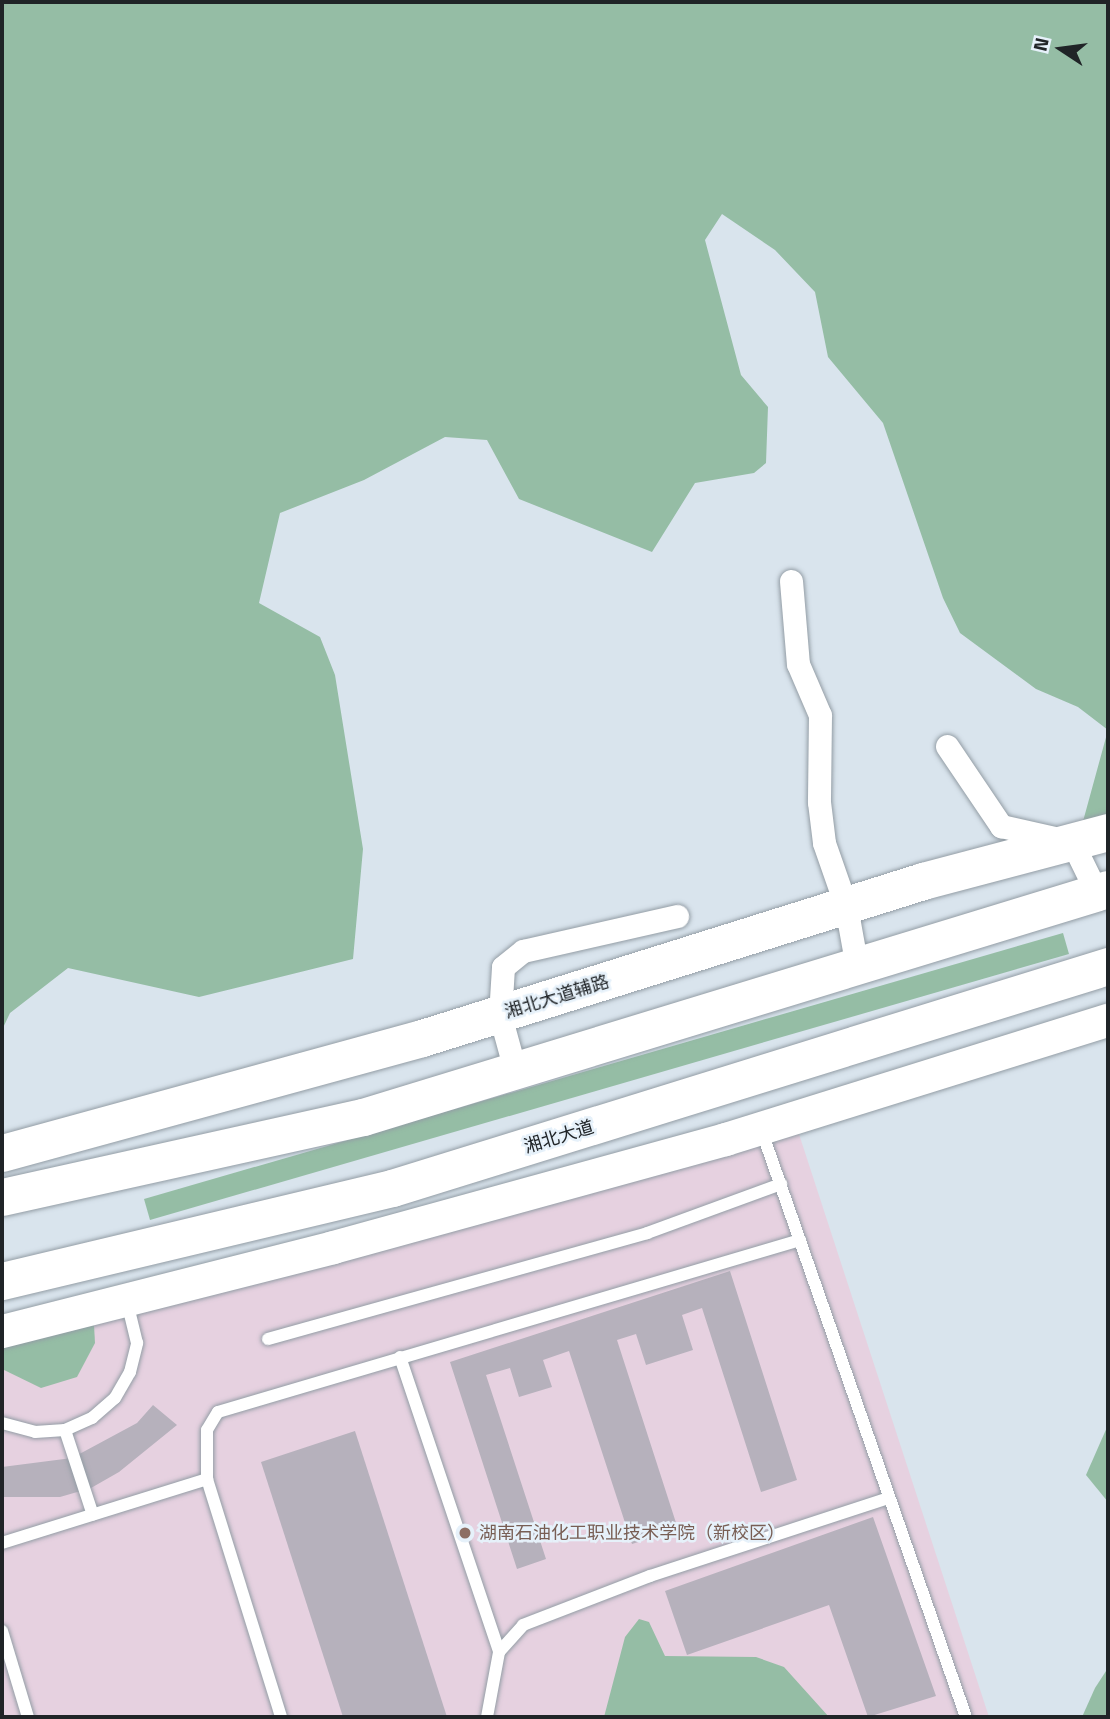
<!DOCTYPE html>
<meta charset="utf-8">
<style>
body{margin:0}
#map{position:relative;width:1110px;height:1719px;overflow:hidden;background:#d9e4ed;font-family:"Titillium Web","Noto Sans SC",sans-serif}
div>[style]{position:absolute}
.education>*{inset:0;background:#e6d1e0}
.green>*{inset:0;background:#95bda5}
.building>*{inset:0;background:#b6b1bc}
.roads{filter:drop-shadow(0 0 2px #939da5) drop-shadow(0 0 2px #939da5)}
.lane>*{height:12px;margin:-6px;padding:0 6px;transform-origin:6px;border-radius:6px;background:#fff}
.street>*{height:23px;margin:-11.5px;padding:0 11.5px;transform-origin:11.5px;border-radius:11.5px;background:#fff}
.secondary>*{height:33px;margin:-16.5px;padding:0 16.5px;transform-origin:16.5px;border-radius:16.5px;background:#fff}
.primary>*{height:37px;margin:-18.5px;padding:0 18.5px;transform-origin:18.5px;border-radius:18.5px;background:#fff}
.dots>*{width:19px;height:19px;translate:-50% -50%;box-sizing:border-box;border:4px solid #e6f1fa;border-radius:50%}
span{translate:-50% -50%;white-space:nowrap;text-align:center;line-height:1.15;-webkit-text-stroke:5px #e6f1fa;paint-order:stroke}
.street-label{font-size:18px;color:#202427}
.education-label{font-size:18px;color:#785e54}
.left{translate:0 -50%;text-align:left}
.frame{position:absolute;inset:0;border:4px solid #202427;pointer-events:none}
.north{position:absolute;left:1026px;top:14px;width:70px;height:70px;-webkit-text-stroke:5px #e6f1fa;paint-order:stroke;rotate:283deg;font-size:19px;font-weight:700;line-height:28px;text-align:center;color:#202427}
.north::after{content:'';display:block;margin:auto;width:24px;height:32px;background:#202427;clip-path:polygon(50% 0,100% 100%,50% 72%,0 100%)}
</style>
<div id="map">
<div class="education">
<i style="clip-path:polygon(797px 1128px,989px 1717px,2px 1717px,2px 1348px)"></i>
</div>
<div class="green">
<i style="clip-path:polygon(2px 2px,1108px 2px,1108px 816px,1082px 825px,1108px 730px,1078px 707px,1036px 689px,960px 633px,943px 598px,883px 423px,828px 357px,815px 292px,775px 250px,722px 214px,705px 240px,741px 375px,768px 407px,766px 463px,754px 473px,695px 483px,652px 552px,519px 499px,487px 440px,445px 437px,364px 480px,280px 513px,259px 603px,320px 637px,335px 675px,363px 849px,353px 959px,199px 997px,68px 968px,10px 1013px,2px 1030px)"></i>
<i style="clip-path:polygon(1063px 933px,1069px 954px,150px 1220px,144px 1199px)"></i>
<i style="clip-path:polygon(94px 1325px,95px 1343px,77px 1377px,41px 1388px,2px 1369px,2px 1348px)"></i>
<i style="clip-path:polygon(1108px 1425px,1108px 1502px,1086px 1475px)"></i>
<i style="clip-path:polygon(639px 1619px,649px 1622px,665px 1656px,756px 1657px,784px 1667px,829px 1717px,604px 1717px,625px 1637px)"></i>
<i style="clip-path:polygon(1108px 1668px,1108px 1717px,1082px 1717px,1095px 1688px)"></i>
</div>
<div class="building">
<i style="clip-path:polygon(730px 1271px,797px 1480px,761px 1492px,702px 1308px,682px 1315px,693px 1350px,646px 1365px,636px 1334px,617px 1340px,678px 1529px,632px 1544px,569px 1351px,543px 1360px,552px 1387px,519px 1397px,510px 1368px,486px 1375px,546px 1559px,517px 1569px,450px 1362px)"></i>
<i style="clip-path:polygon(153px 1405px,177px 1425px,119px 1472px,91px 1488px,60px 1497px,2px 1497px,2px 1467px,72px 1458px,137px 1423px)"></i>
<i style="clip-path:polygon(355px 1431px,447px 1717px,343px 1717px,261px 1462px)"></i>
<i style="clip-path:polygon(873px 1517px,936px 1696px,868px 1717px,829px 1605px,687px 1655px,665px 1591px)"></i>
</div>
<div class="roads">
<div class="lane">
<i style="left:761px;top:1129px;width:623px;rotate:70.78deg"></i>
<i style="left:268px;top:1339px;width:394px;rotate:-15.6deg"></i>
<i style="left:647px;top:1233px;width:143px;rotate:-20.1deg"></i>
<i style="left:400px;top:1357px;width:311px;rotate:71.4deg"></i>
<i style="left:2px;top:1423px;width:34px;rotate:15deg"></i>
<i style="left:35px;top:1432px;width:30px;rotate:-4deg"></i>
<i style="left:65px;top:1430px;width:30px;rotate:-24deg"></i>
<i style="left:92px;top:1418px;width:30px;rotate:-41deg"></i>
<i style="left:115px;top:1398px;width:30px;rotate:-60deg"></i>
<i style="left:130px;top:1372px;width:30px;rotate:-76deg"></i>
<i style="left:137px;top:1343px;width:42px;rotate:-103.7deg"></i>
<i style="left:65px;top:1430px;width:89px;rotate:71.8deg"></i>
<i style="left:207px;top:1479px;width:49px;rotate:-90deg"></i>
<i style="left:207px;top:1430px;width:21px;rotate:-59deg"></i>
<i style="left:218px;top:1412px;width:607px;rotate:-16.46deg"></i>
<i style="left:2px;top:1543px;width:215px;rotate:-17.3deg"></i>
<i style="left:207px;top:1479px;width:249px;rotate:72.7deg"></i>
<i style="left:2px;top:1631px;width:90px;rotate:73.2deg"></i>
<i style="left:487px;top:1717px;width:66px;rotate:-79.5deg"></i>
<i style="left:499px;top:1652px;width:36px;rotate:-48deg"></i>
<i style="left:523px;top:1625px;width:136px;rotate:-21.1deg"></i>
<i style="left:650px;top:1576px;width:251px;rotate:-18.1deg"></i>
</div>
<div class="street">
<i style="left:791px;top:581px;width:83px;rotate:85.2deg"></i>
<i style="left:798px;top:664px;width:56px;rotate:66.7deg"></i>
<i style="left:820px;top:715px;width:87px;rotate:90.7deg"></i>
<i style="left:819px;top:802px;width:41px;rotate:83deg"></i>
<i style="left:824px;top:843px;width:67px;rotate:70.8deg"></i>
<i style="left:846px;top:906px;width:62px;rotate:79.8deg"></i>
<i style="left:947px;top:746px;width:97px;rotate:56deg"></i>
<i style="left:1001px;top:826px;width:73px;rotate:12.7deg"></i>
<i style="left:1072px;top:842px;width:57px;rotate:63.9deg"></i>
<i style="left:515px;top:1070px;width:57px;rotate:-105.3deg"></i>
<i style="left:500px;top:1015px;width:48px;rotate:-86.4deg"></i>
<i style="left:503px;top:967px;width:26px;rotate:-39deg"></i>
<i style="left:523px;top:951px;width:158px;rotate:-12.8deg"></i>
</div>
<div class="secondary">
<i style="left:2px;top:1331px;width:341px;rotate:-14.2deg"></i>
<i style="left:333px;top:1247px;width:407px;rotate:-15.4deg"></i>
<i style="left:725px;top:1139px;width:401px;rotate:-17.3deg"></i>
</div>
<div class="primary">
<i style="left:2px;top:1153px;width:435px;rotate:-15.3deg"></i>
<i style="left:422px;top:1038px;width:525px;rotate:-17.4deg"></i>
<i style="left:923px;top:881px;width:191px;rotate:-14.8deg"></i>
<i style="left:2px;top:1197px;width:370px;rotate:-12.5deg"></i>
<i style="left:363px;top:1117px;width:779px;rotate:-17.02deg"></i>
<i style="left:2px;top:1281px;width:401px;rotate:-13.4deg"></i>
<i style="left:392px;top:1188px;width:750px;rotate:-17.23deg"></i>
</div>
</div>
<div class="dots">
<i style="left:465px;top:1533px;background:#8d6e63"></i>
</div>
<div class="street-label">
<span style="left:557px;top:997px;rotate:-17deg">湘北大道辅路</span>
<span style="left:559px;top:1137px;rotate:-17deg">湘北大道</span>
</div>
<div class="education-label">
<span class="left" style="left:479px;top:1533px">湖南石油化工职业技术学院（新校区）</span>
</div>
<div class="frame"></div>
<div class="north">N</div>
</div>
